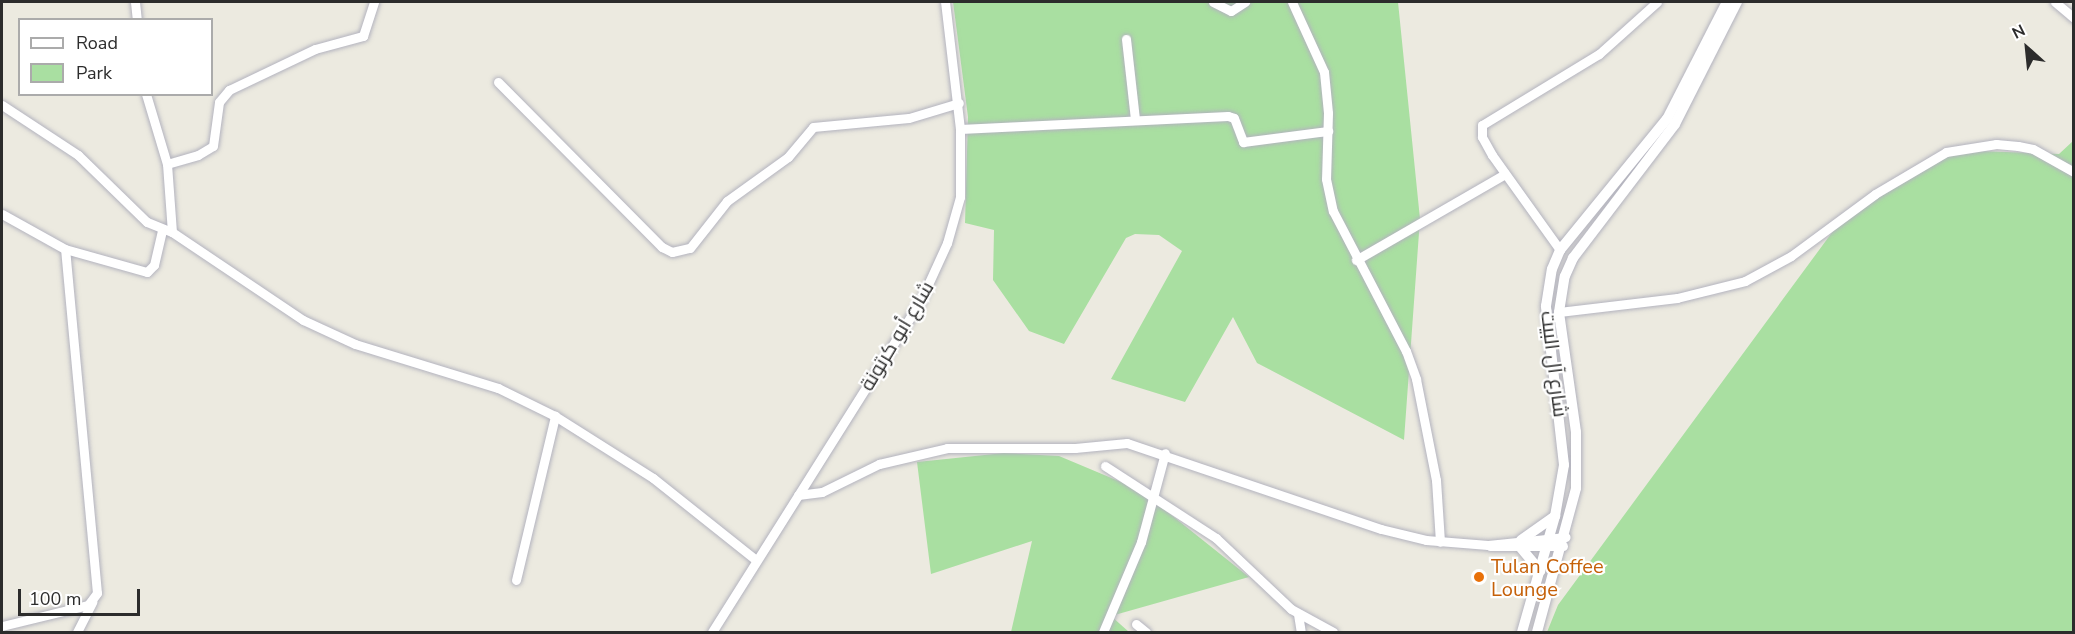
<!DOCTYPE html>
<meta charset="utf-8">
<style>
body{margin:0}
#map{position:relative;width:2075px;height:634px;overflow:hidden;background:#eceae0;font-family:"Nunito Sans",Cairo,sans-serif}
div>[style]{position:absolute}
.green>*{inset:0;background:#a9dfa1}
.roads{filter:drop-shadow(0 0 2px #b3b3be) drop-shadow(0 0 2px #b3b3be)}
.minor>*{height:9px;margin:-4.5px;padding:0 4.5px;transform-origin:4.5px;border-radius:4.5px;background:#fff}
.tertiary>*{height:10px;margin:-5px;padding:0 5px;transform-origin:5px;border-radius:5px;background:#fff}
.dots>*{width:16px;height:16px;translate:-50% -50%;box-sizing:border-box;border:3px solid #fff;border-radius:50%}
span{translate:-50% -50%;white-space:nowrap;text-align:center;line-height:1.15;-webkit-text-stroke:4.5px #fff;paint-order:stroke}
.street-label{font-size:20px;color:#2c2c2c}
.food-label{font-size:20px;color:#c56008}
.left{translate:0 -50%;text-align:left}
.frame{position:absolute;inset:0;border:3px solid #2c2c2c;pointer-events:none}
.legend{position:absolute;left:18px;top:18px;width:195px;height:78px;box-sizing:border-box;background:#fff;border:2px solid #ababab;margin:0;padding:8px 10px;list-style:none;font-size:18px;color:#2c2c2c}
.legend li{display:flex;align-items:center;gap:12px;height:30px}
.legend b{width:30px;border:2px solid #ababab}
.north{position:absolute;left:1997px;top:18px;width:60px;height:60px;-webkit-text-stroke:4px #fff;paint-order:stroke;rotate:333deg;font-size:16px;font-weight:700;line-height:24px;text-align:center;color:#2c2c2c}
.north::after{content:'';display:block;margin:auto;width:21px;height:27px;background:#2c2c2c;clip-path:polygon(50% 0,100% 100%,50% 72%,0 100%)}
.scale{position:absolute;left:18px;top:589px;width:122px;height:27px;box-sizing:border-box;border:3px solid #2c2c2c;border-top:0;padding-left:8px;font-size:18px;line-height:21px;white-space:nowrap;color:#2c2c2c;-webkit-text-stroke:4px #fff;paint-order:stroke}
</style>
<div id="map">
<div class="green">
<i style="clip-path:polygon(953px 2px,1398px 2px,1420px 219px,1404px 440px,1257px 363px,1233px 317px,1185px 402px,1111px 379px,1182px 251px,1159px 235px,1135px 234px,1126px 238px,1064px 344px,1029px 331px,993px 280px,994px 230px,965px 223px,968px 117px)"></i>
<i style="clip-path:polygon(2073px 141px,2073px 632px,1547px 632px,1558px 605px,1836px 227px,1949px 150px,2059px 154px)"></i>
<i style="clip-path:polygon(1004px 453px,1059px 456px,1140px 490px,1249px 577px,1111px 616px,1129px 632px,1011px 632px,1032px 541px,931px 574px,917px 462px)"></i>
</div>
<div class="roads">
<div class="minor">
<i style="left:135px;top:2px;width:18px;rotate:84deg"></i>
<i style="left:1213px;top:2px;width:20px;rotate:27deg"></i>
<i style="left:1231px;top:11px;width:17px;rotate:-33deg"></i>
<i style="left:1292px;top:2px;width:77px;rotate:65.4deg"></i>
<i style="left:1324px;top:72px;width:41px;rotate:84.4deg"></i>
<i style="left:1328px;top:113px;width:66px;rotate:91.7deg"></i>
<i style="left:1326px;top:179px;width:33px;rotate:78deg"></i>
<i style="left:1333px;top:211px;width:158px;rotate:62.5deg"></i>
<i style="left:1406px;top:351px;width:30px;rotate:70deg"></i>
<i style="left:1416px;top:379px;width:103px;rotate:78.8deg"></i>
<i style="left:1436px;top:480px;width:62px;rotate:86.3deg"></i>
<i style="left:2055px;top:2px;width:25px;rotate:40deg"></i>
<i style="left:1126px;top:39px;width:81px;rotate:83.6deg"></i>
<i style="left:498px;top:82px;width:233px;rotate:45.2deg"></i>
<i style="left:662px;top:247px;width:11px;rotate:27deg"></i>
<i style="left:672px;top:252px;width:18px;rotate:-13deg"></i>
<i style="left:690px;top:248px;width:60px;rotate:-51.8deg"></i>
<i style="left:727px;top:201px;width:75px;rotate:-35.8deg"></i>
<i style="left:788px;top:157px;width:39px;rotate:-50deg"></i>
<i style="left:813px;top:127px;width:96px;rotate:-5.4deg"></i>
<i style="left:909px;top:118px;width:52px;rotate:-16.7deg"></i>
<i style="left:146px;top:94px;width:73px;rotate:73.3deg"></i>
<i style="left:167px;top:164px;width:68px;rotate:85.8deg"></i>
<i style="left:2px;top:105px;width:91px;rotate:33.3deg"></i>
<i style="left:78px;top:155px;width:96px;rotate:44.2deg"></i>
<i style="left:147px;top:222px;width:27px;rotate:22deg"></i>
<i style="left:172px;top:232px;width:158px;rotate:33.9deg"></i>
<i style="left:303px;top:320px;width:57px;rotate:24.8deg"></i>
<i style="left:355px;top:344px;width:150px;rotate:17.1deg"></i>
<i style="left:498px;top:388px;width:64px;rotate:26.2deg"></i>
<i style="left:555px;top:416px;width:116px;rotate:32.3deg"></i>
<i style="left:653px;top:478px;width:132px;rotate:38.5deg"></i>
<i style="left:960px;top:129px;width:268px;rotate:-2.8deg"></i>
<i style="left:1228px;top:116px;width:6px;rotate:18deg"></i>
<i style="left:1234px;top:118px;width:26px;rotate:69deg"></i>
<i style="left:1243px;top:142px;width:86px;rotate:-7.4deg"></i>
<i style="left:167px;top:164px;width:32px;rotate:-16deg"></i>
<i style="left:198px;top:155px;width:17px;rotate:-31deg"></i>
<i style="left:213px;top:146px;width:44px;rotate:-82.2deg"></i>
<i style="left:219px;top:102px;width:16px;rotate:-50deg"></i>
<i style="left:229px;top:90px;width:95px;rotate:-25.5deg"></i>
<i style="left:315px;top:49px;width:50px;rotate:-15.2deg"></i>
<i style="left:363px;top:36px;width:36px;rotate:-72deg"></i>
<i style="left:2px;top:214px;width:72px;rotate:29.1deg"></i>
<i style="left:1560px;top:250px;width:117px;rotate:-125.6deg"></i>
<i style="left:1492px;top:155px;width:21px;rotate:-119deg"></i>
<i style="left:1482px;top:137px;width:12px;rotate:-90deg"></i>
<i style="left:1482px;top:125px;width:137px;rotate:-31.3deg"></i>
<i style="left:1599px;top:54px;width:78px;rotate:-41.9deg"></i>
<i style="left:1356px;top:260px;width:172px;rotate:-30deg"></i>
<i style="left:1559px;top:312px;width:119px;rotate:-6.8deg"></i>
<i style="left:1677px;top:298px;width:70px;rotate:-14deg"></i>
<i style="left:1745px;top:281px;width:52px;rotate:-28.5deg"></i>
<i style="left:1791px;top:256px;width:104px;rotate:-36.4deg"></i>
<i style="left:1875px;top:194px;width:82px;rotate:-30.6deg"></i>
<i style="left:1946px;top:152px;width:51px;rotate:-9.1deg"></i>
<i style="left:1996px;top:144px;width:22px;rotate:5deg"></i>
<i style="left:2018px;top:146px;width:15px;rotate:11deg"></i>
<i style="left:2033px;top:149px;width:47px;rotate:29.3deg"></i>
<i style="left:1105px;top:466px;width:132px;rotate:33deg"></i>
<i style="left:1216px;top:538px;width:103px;rotate:43.4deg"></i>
<i style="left:1291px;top:609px;width:48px;rotate:28.7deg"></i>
<i style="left:798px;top:495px;width:24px;rotate:-7deg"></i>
<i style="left:822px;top:492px;width:64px;rotate:-26.2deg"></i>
<i style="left:879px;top:464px;width:70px;rotate:-13.2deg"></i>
<i style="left:947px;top:448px;width:128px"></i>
<i style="left:1075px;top:448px;width:52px;rotate:-5.5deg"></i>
<i style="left:1127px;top:443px;width:268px;rotate:18.7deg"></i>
<i style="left:1381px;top:529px;width:46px;rotate:13.7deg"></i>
<i style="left:1426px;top:540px;width:62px;rotate:4.6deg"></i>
<i style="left:1488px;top:545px;width:78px;rotate:-5.9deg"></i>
<i style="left:1490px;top:546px;width:73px"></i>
<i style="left:516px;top:580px;width:169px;rotate:-76.6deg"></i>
<i style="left:1298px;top:614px;width:18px;rotate:81deg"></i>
<i style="left:1136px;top:624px;width:13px;rotate:39deg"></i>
<i style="left:2px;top:626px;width:89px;rotate:-13.7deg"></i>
<i style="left:88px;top:605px;width:15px;rotate:-53deg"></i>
<i style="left:97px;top:593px;width:345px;rotate:-95.3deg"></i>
<i style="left:65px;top:249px;width:85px;rotate:15.7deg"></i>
<i style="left:147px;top:272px;width:10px;rotate:-45deg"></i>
<i style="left:154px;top:265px;width:36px;rotate:-77deg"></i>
<i style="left:77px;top:632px;width:34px;rotate:-63deg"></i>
<i style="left:712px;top:632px;width:390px;rotate:-57.8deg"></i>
<i style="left:920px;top:302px;width:65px;rotate:-65.4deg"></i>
<i style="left:947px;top:243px;width:48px;rotate:-74.2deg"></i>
<i style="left:960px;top:197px;width:68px;rotate:-90deg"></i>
<i style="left:960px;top:129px;width:128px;rotate:-96.7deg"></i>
<i style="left:1103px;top:632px;width:98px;rotate:-67.1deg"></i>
<i style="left:1141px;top:542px;width:92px;rotate:-74.9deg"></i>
</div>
<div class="tertiary">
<i style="left:1521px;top:540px;width:42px;rotate:-35.2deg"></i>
<i style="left:1521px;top:548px;width:30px;rotate:50deg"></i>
<i style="left:1522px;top:632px;width:121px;rotate:-74.1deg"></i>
<i style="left:1555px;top:516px;width:52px;rotate:-80deg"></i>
<i style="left:1564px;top:465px;width:160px;rotate:-96.5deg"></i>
<i style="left:1546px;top:306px;width:37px;rotate:-81deg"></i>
<i style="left:1552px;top:269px;width:21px;rotate:-67deg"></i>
<i style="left:1560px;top:250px;width:169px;rotate:-50.8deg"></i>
<i style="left:1667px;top:119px;width:131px;rotate:-62.9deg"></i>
<i style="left:1537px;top:632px;width:149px;rotate:-74.8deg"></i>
<i style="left:1576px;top:488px;width:56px;rotate:-90deg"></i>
<i style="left:1576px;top:432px;width:121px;rotate:-98.1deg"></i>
<i style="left:1559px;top:312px;width:36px;rotate:-81deg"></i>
<i style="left:1565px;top:276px;width:20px;rotate:-66deg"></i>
<i style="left:1573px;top:258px;width:168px;rotate:-52.7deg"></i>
<i style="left:1675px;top:124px;width:137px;rotate:-63.1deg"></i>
</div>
</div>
<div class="dots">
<i style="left:1479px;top:577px;background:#e8710a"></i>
</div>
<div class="street-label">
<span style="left:897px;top:336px;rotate:-59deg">شارع أبو كرتونة</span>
<span style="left:1554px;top:364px;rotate:83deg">شارع آل البيت</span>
</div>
<div class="food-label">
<span class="left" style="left:1491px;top:578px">Tulan Coffee<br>Lounge</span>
</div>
<div class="frame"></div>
<ul class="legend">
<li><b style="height:8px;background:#fff"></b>Road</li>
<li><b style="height:16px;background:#a9dfa1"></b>Park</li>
</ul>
<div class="north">N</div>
<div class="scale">100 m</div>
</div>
